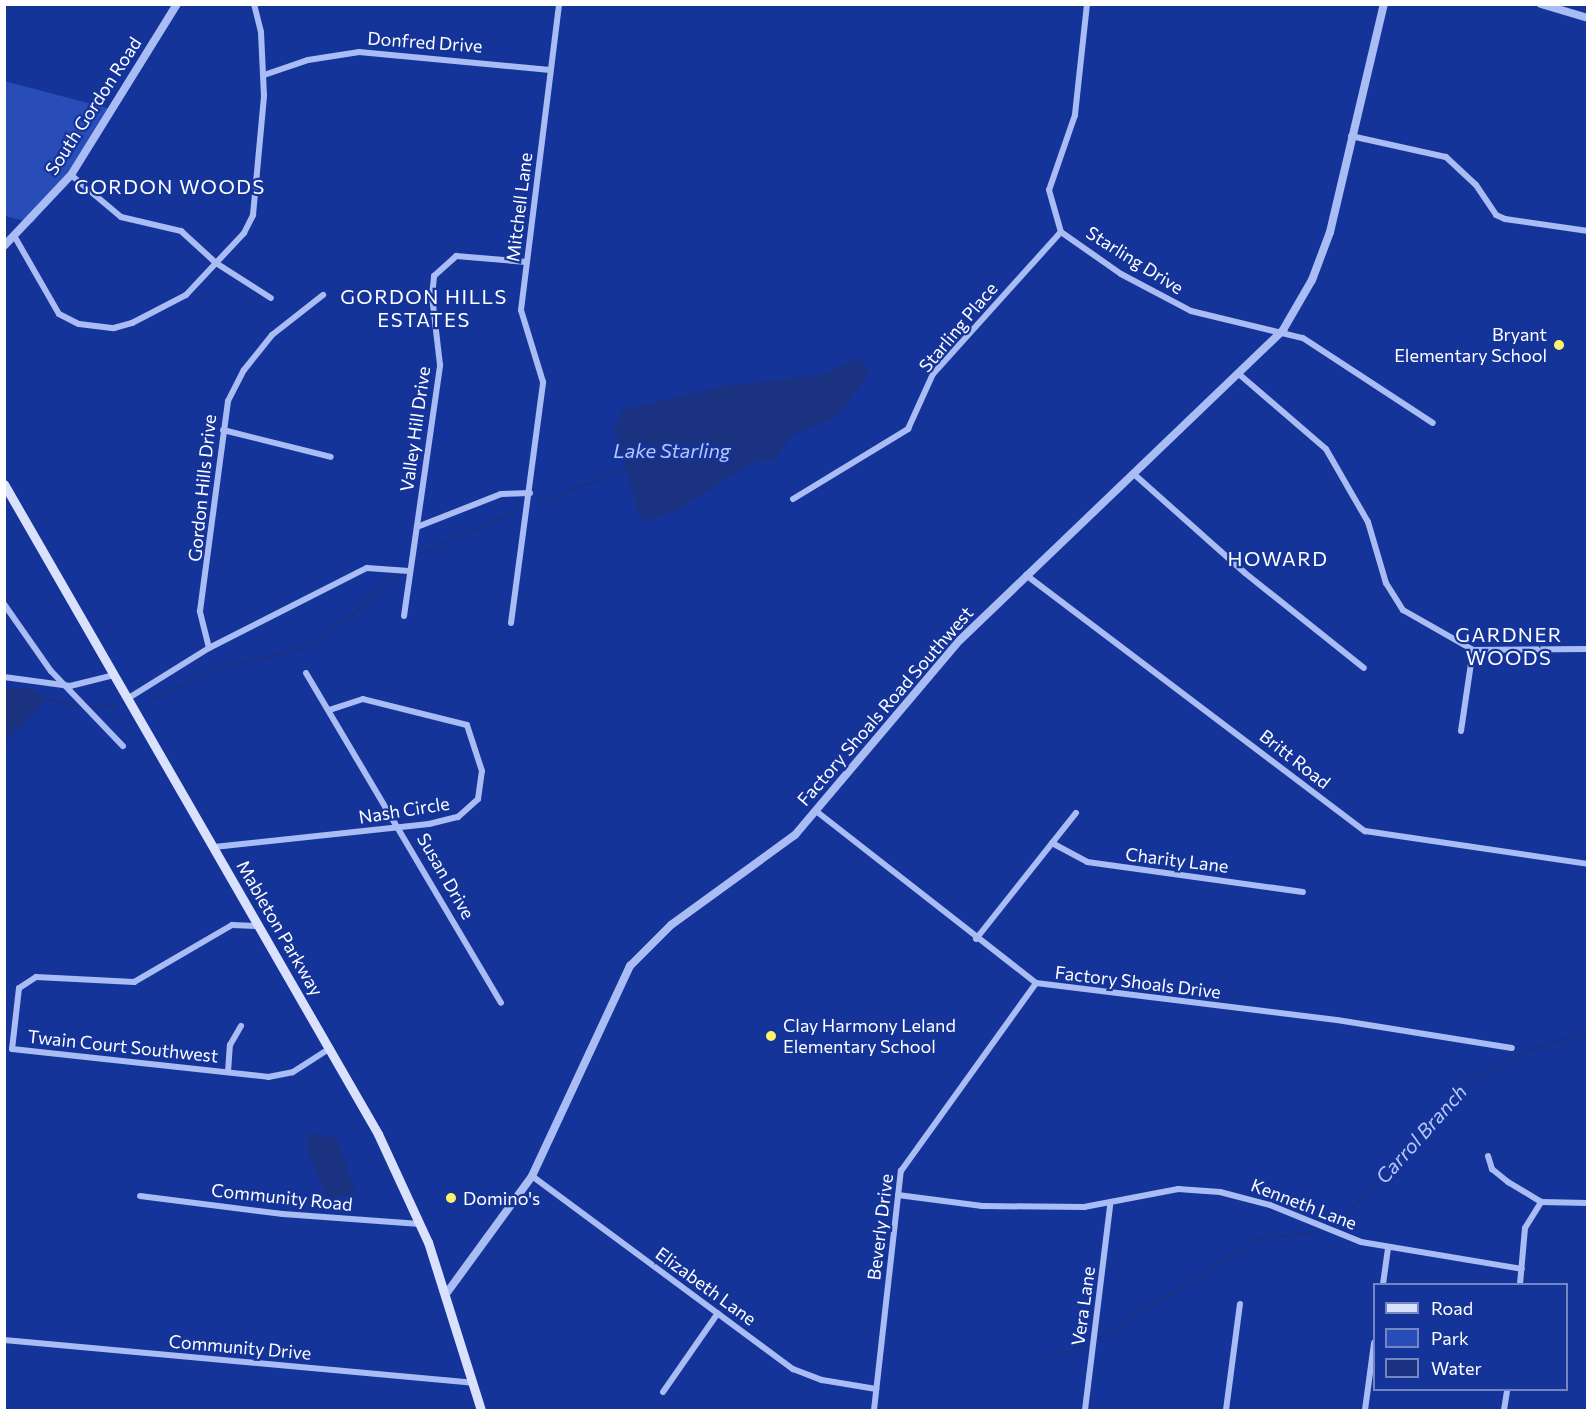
<!DOCTYPE html>
<style>
body{margin:0}
#map{position:relative;width:1592px;height:1415px;overflow:hidden;background:#15349a;font-family:Commissioner,sans-serif}
div>[style]{position:absolute}
.green>*{inset:0;background:#284cb8}
.water>*{inset:0;background:#1b3281}
.stream>*{height:2px;margin:-1px;padding:0 1px;transform-origin:1px;border-radius:1px;background:#1b3281}
.minor>*{height:6px;margin:-3px;padding:0 3px;transform-origin:3px;border-radius:3px;background:#a9bcf3}
.tertiary>*{height:8px;margin:-4px;padding:0 4px;transform-origin:4px;border-radius:4px;background:#a9bcf3}
.secondary>*{height:9px;margin:-4.5px;padding:0 4.5px;transform-origin:4.5px;border-radius:4.5px;background:#d9e1fc}
.dots>*{width:16px;height:16px;translate:-50% -50%;box-sizing:border-box;border:3px solid #15349a;border-radius:50%}
span{translate:-50% -50%;white-space:nowrap;text-align:center;line-height:1.15;-webkit-text-stroke:4.5px #15349a;paint-order:stroke}
.street-label{font-size:18px;color:#fff}
.poi-label{font-size:18px;color:#fff}
.right{translate:-100% -50%;text-align:right}
.left{translate:0 -50%;text-align:left}
.neighbourhood-label{font-size:20px;color:#fff;letter-spacing:1.5px}
.water-label{font-size:20px;color:#b6c7f9;font-style:italic}
.frame{position:absolute;inset:0;border:6px solid #fff;pointer-events:none}
.legend{position:absolute;left:1373px;top:1283px;width:195px;height:108px;box-sizing:border-box;background:#15349a;border:2px solid #7385c2;margin:0;padding:8px 10px;list-style:none;font-size:18px;color:#fff}
.legend li{display:flex;align-items:center;gap:12px;height:30px}
.legend b{width:30px;border:2px solid #7385c2}
</style>
<div id="map">
<div class="green">
<i style="clip-path:polygon(4px 81px,111px 109px,33px 223px,5px 216px)"></i>
</div>
<div class="water">
<i style="clip-path:polygon(859px 358px,870px 372px,837px 416px,790px 437px,776px 461px,753px 462px,676px 511px,644px 521px,639px 517px,614px 428px,623px 410px,724px 386px,823px 375px)"></i>
<i style="clip-path:polygon(5px 688px,33px 689px,47px 699px,5px 742px)"></i>
<i style="clip-path:polygon(313px 1133px,337px 1139px,356px 1193px,332px 1199px,325px 1195px,306px 1144px,306px 1137px)"></i>
</div>
<div class="stream">
<i style="left:541px;top:502px;width:89px;rotate:-21.1deg"></i>
<i style="left:424px;top:552px;width:102px;rotate:-23.8deg"></i>
<i style="left:47px;top:699px;width:32px;rotate:13deg"></i>
<i style="left:150px;top:700px;width:78px;rotate:-24.3deg"></i>
<i style="left:221px;top:668px;width:82px;rotate:-13.4deg"></i>
<i style="left:301px;top:649px;width:61px;rotate:-33.7deg"></i>
<i style="left:352px;top:615px;width:62px;rotate:-42.4deg"></i>
<i style="left:93px;top:707px;width:23px;rotate:-5deg"></i>
<i style="left:1331px;top:1227px;width:69px;rotate:-42.7deg"></i>
<i style="left:1382px;top:1180px;width:92px;rotate:-51.1deg"></i>
<i style="left:1440px;top:1108px;width:42px;rotate:-44deg"></i>
<i style="left:1470px;top:1079px;width:61px;rotate:-26.1deg"></i>
<i style="left:1525px;top:1052px;width:66px;rotate:-17.6deg"></i>
<i style="left:1098px;top:1339px;width:189px;rotate:-32deg"></i>
<i style="left:1258px;top:1239px;width:62px;rotate:-7.5deg"></i>
<i style="left:1048px;top:1359px;width:39px;rotate:-21deg"></i>
</div>
<div class="minor">
<i style="left:1087px;top:4px;width:112px;rotate:96.2deg"></i>
<i style="left:1075px;top:115px;width:79px;rotate:109.1deg"></i>
<i style="left:1049px;top:190px;width:44px;rotate:74.1deg"></i>
<i style="left:1061px;top:232px;width:73px;rotate:35deg"></i>
<i style="left:1121px;top:274px;width:79px;rotate:27.9deg"></i>
<i style="left:1191px;top:311px;width:115px;rotate:13.6deg"></i>
<i style="left:1303px;top:338px;width:155px;rotate:33.2deg"></i>
<i style="left:264px;top:75px;width:46px;rotate:-18.8deg"></i>
<i style="left:308px;top:60px;width:52px;rotate:-8.9deg"></i>
<i style="left:359px;top:52px;width:192px;rotate:5.4deg"></i>
<i style="left:1351px;top:136px;width:97px;rotate:12.5deg"></i>
<i style="left:1446px;top:157px;width:41px;rotate:43deg"></i>
<i style="left:1476px;top:185px;width:36px;rotate:56deg"></i>
<i style="left:1496px;top:215px;width:10px;rotate:24deg"></i>
<i style="left:1505px;top:219px;width:84px;rotate:8.2deg"></i>
<i style="left:71px;top:175px;width:65px;rotate:40deg"></i>
<i style="left:121px;top:217px;width:62px;rotate:13.1deg"></i>
<i style="left:181px;top:231px;width:47px;rotate:42.4deg"></i>
<i style="left:216px;top:263px;width:65px;rotate:32.5deg"></i>
<i style="left:16px;top:239px;width:86px;rotate:60.2deg"></i>
<i style="left:59px;top:314px;width:22px;rotate:27deg"></i>
<i style="left:79px;top:324px;width:35px;rotate:7deg"></i>
<i style="left:114px;top:328px;width:19px;rotate:-16deg"></i>
<i style="left:132px;top:323px;width:61px;rotate:-27.4deg"></i>
<i style="left:186px;top:295px;width:85px;rotate:-46.9deg"></i>
<i style="left:244px;top:233px;width:20px;rotate:-63deg"></i>
<i style="left:253px;top:215px;width:120px;rotate:-84.7deg"></i>
<i style="left:264px;top:96px;width:64px;rotate:-92.7deg"></i>
<i style="left:261px;top:32px;width:29px;rotate:-104deg"></i>
<i style="left:1240px;top:375px;width:113px;rotate:40.7deg"></i>
<i style="left:1326px;top:449px;width:84px;rotate:60.1deg"></i>
<i style="left:1368px;top:522px;width:64px;rotate:73.6deg"></i>
<i style="left:1386px;top:583px;width:32px;rotate:58deg"></i>
<i style="left:1403px;top:610px;width:81px;rotate:29.7deg"></i>
<i style="left:1473px;top:650px;width:115px;rotate:-0.5deg"></i>
<i style="left:223px;top:430px;width:111px;rotate:14deg"></i>
<i style="left:1135px;top:475px;width:147px;rotate:41.7deg"></i>
<i style="left:1245px;top:573px;width:152px;rotate:38.6deg"></i>
<i style="left:793px;top:499px;width:135px;rotate:-31.3deg"></i>
<i style="left:908px;top:429px;width:60px;rotate:-65.6deg"></i>
<i style="left:933px;top:374px;width:191px;rotate:-48deg"></i>
<i style="left:417px;top:527px;width:90px;rotate:-21.4deg"></i>
<i style="left:501px;top:494px;width:29px;rotate:-2deg"></i>
<i style="left:1026px;top:575px;width:425px;rotate:37.1deg"></i>
<i style="left:1365px;top:831px;width:225px;rotate:8.4deg"></i>
<i style="left:4px;top:604px;width:82px;rotate:55deg"></i>
<i style="left:51px;top:671px;width:104px;rotate:46.2deg"></i>
<i style="left:404px;top:616px;width:254px;rotate:-81.8deg"></i>
<i style="left:440px;top:365px;width:69px;rotate:-96.6deg"></i>
<i style="left:432px;top:296px;width:20px;rotate:-84deg"></i>
<i style="left:434px;top:276px;width:30px;rotate:-42deg"></i>
<i style="left:456px;top:256px;width:71px;rotate:4.8deg"></i>
<i style="left:511px;top:623px;width:243px;rotate:-82.4deg"></i>
<i style="left:543px;top:382px;width:75px;rotate:-107deg"></i>
<i style="left:521px;top:310px;width:308px;rotate:-82.9deg"></i>
<i style="left:209px;top:648px;width:38px;rotate:-104deg"></i>
<i style="left:200px;top:611px;width:212px;rotate:-82.4deg"></i>
<i style="left:228px;top:401px;width:35px;rotate:-63deg"></i>
<i style="left:244px;top:370px;width:45px;rotate:-51.3deg"></i>
<i style="left:272px;top:335px;width:65px;rotate:-38.1deg"></i>
<i style="left:306px;top:673px;width:383px;rotate:59.4deg"></i>
<i style="left:4px;top:677px;width:67px;rotate:7.8deg"></i>
<i style="left:70px;top:686px;width:45px;rotate:-14deg"></i>
<i style="left:127px;top:699px;width:97px;rotate:-31.9deg"></i>
<i style="left:209px;top:648px;width:177px;rotate:-26.9deg"></i>
<i style="left:367px;top:568px;width:42px;rotate:4.1deg"></i>
<i style="left:1461px;top:731px;width:82px;rotate:-81.6deg"></i>
<i style="left:816px;top:811px;width:279px;rotate:38deg"></i>
<i style="left:1036px;top:983px;width:303px;rotate:7deg"></i>
<i style="left:1337px;top:1020px;width:177px;rotate:9.1deg"></i>
<i style="left:1052px;top:843px;width:40px;rotate:28deg"></i>
<i style="left:1087px;top:862px;width:218px;rotate:7.9deg"></i>
<i style="left:214px;top:847px;width:216px;rotate:-6.1deg"></i>
<i style="left:429px;top:824px;width:30px;rotate:-14deg"></i>
<i style="left:458px;top:817px;width:27px;rotate:-42deg"></i>
<i style="left:478px;top:799px;width:28px;rotate:-82deg"></i>
<i style="left:482px;top:771px;width:48px;rotate:-108.1deg"></i>
<i style="left:467px;top:725px;width:107px;rotate:-166deg"></i>
<i style="left:363px;top:699px;width:35px;rotate:162deg"></i>
<i style="left:258px;top:926px;width:26px;rotate:-178deg"></i>
<i style="left:232px;top:925px;width:113px;rotate:149.8deg"></i>
<i style="left:134px;top:982px;width:98px;rotate:-177.1deg"></i>
<i style="left:36px;top:977px;width:20px;rotate:147deg"></i>
<i style="left:19px;top:988px;width:61px;rotate:96.5deg"></i>
<i style="left:12px;top:1049px;width:258px;rotate:6.2deg"></i>
<i style="left:268px;top:1077px;width:25px;rotate:-11deg"></i>
<i style="left:293px;top:1072px;width:43px;rotate:-32.6deg"></i>
<i style="left:976px;top:939px;width:161px;rotate:-51.6deg"></i>
<i style="left:228px;top:1072px;width:27px;rotate:-86deg"></i>
<i style="left:230px;top:1045px;width:22px;rotate:-60deg"></i>
<i style="left:1488px;top:1156px;width:14px;rotate:73deg"></i>
<i style="left:1492px;top:1169px;width:21px;rotate:39deg"></i>
<i style="left:1508px;top:1182px;width:39px;rotate:31deg"></i>
<i style="left:1541px;top:1202px;width:47px;rotate:1.2deg"></i>
<i style="left:532px;top:1176px;width:325px;rotate:36.5deg"></i>
<i style="left:793px;top:1369px;width:31px;rotate:21deg"></i>
<i style="left:822px;top:1380px;width:55px;rotate:9.5deg"></i>
<i style="left:898px;top:1195px;width:85px;rotate:7.5deg"></i>
<i style="left:982px;top:1206px;width:102px;rotate:0.6deg"></i>
<i style="left:1084px;top:1207px;width:96px;rotate:-10.8deg"></i>
<i style="left:1178px;top:1189px;width:42px;rotate:4.1deg"></i>
<i style="left:1220px;top:1192px;width:52px;rotate:14.6deg"></i>
<i style="left:1270px;top:1205px;width:98px;rotate:22.1deg"></i>
<i style="left:1361px;top:1242px;width:163px;rotate:9.5deg"></i>
<i style="left:140px;top:1196px;width:144px;rotate:7.2deg"></i>
<i style="left:283px;top:1214px;width:137px;rotate:4.2deg"></i>
<i style="left:1383px;top:1284px;width:37px;rotate:-82deg"></i>
<i style="left:1520px;top:1284px;width:56px;rotate:-84.9deg"></i>
<i style="left:1525px;top:1228px;width:31px;rotate:-58deg"></i>
<i style="left:4px;top:1340px;width:471px;rotate:5.2deg"></i>
<i style="left:663px;top:1392px;width:96px;rotate:-55.2deg"></i>
<i style="left:874px;top:1410px;width:241px;rotate:-83.6deg"></i>
<i style="left:901px;top:1171px;width:231px;rotate:-54.3deg"></i>
<i style="left:1085px;top:1410px;width:207px;rotate:-83deg"></i>
<i style="left:1226px;top:1410px;width:107px;rotate:-82.5deg"></i>
<i style="left:1365px;top:1410px;width:68px;rotate:-82.3deg"></i>
<i style="left:1504px;top:1410px;width:20px;rotate:-81deg"></i>
</div>
<div class="tertiary">
<i style="left:1541px;top:4px;width:49px;rotate:16.6deg"></i>
<i style="left:4px;top:246px;width:98px;rotate:-46.7deg"></i>
<i style="left:71px;top:175px;width:201px;rotate:-58.2deg"></i>
<i style="left:446px;top:1294px;width:146px;rotate:-53.9deg"></i>
<i style="left:532px;top:1176px;width:232px;rotate:-65deg"></i>
<i style="left:630px;top:966px;width:58px;rotate:-45deg"></i>
<i style="left:671px;top:925px;width:153px;rotate:-36deg"></i>
<i style="left:795px;top:835px;width:255px;rotate:-49.8deg"></i>
<i style="left:960px;top:640px;width:448px;rotate:-43.8deg"></i>
<i style="left:1283px;top:330px;width:58px;rotate:-59.9deg"></i>
<i style="left:1312px;top:280px;width:51px;rotate:-69.4deg"></i>
<i style="left:1330px;top:232px;width:234px;rotate:-76.7deg"></i>
</div>
<div class="secondary">
<i style="left:4px;top:484px;width:750px;rotate:60.08deg"></i>
<i style="left:378px;top:1134px;width:119px;rotate:65.2deg"></i>
<i style="left:428px;top:1242px;width:176px;rotate:72.5deg"></i>
</div>
<div class="dots">
<i style="left:1559px;top:345px;background:#fff26b"></i>
<i style="left:771px;top:1036px;background:#fff26b"></i>
<i style="left:451px;top:1198px;background:#fff26b"></i>
</div>
<div class="street-label">
<span style="left:425px;top:42px;rotate:4deg">Donfred Drive</span>
<span style="left:93px;top:106px;rotate:-57deg">South Gordon Road</span>
<span style="left:519px;top:207px;rotate:-83deg">Mitchell Lane</span>
<span style="left:1135px;top:260px;rotate:32deg">Starling Drive</span>
<span style="left:958px;top:327px;rotate:-50deg">Starling Place</span>
<span style="left:415px;top:429px;rotate:-82deg">Valley Hill Drive</span>
<span style="left:202px;top:488px;rotate:-84deg">Gordon Hills Drive</span>
<span style="left:885px;top:706px;rotate:-49deg">Factory Shoals Road Southwest</span>
<span style="left:1295px;top:759px;rotate:38deg">Britt Road</span>
<span style="left:404px;top:810px;rotate:-9deg">Nash Circle</span>
<span style="left:1177px;top:860px;rotate:7deg">Charity Lane</span>
<span style="left:446px;top:876px;rotate:60deg">Susan Drive</span>
<span style="left:280px;top:928px;rotate:60deg">Mableton Parkway</span>
<span style="left:1138px;top:982px;rotate:7deg">Factory Shoals Drive</span>
<span style="left:123px;top:1046px;rotate:6deg">Twain Court Southwest</span>
<span style="left:282px;top:1197px;rotate:6deg">Community Road</span>
<span style="left:1304px;top:1204px;rotate:21deg">Kenneth Lane</span>
<span style="left:880px;top:1227px;rotate:-83deg">Beverly Drive</span>
<span style="left:706px;top:1286px;rotate:36deg">Elizabeth Lane</span>
<span style="left:1083px;top:1306px;rotate:-82deg">Vera Lane</span>
<span style="left:240px;top:1347px;rotate:5deg">Community Drive</span>
</div>
<div class="poi-label">
<span class="right" style="left:1547px;top:345px">Bryant<br>Elementary School</span>
<span class="left" style="left:783px;top:1036px">Clay Harmony Leland<br>Elementary School</span>
<span class="left" style="left:463px;top:1198px">Domino's</span>
</div>
<div class="neighbourhood-label">
<span style="left:170px;top:186px">GORDON WOODS</span>
<span style="left:424px;top:308px">GORDON HILLS<br>ESTATES</span>
<span style="left:1278px;top:558px">HOWARD</span>
<span style="left:1509px;top:646px">GARDNER<br>WOODS</span>
</div>
<div class="water-label">
<span style="left:672px;top:450px">Lake Starling</span>
<span style="left:1421px;top:1134px;rotate:-48deg">Carrol Branch</span>
</div>
<div class="frame"></div>
<ul class="legend">
<li><b style="height:8px;background:#d9e1fc"></b>Road</li>
<li><b style="height:16px;background:#284cb8"></b>Park</li>
<li><b style="height:16px;background:#1b3281"></b>Water</li>
</ul>
</div>
